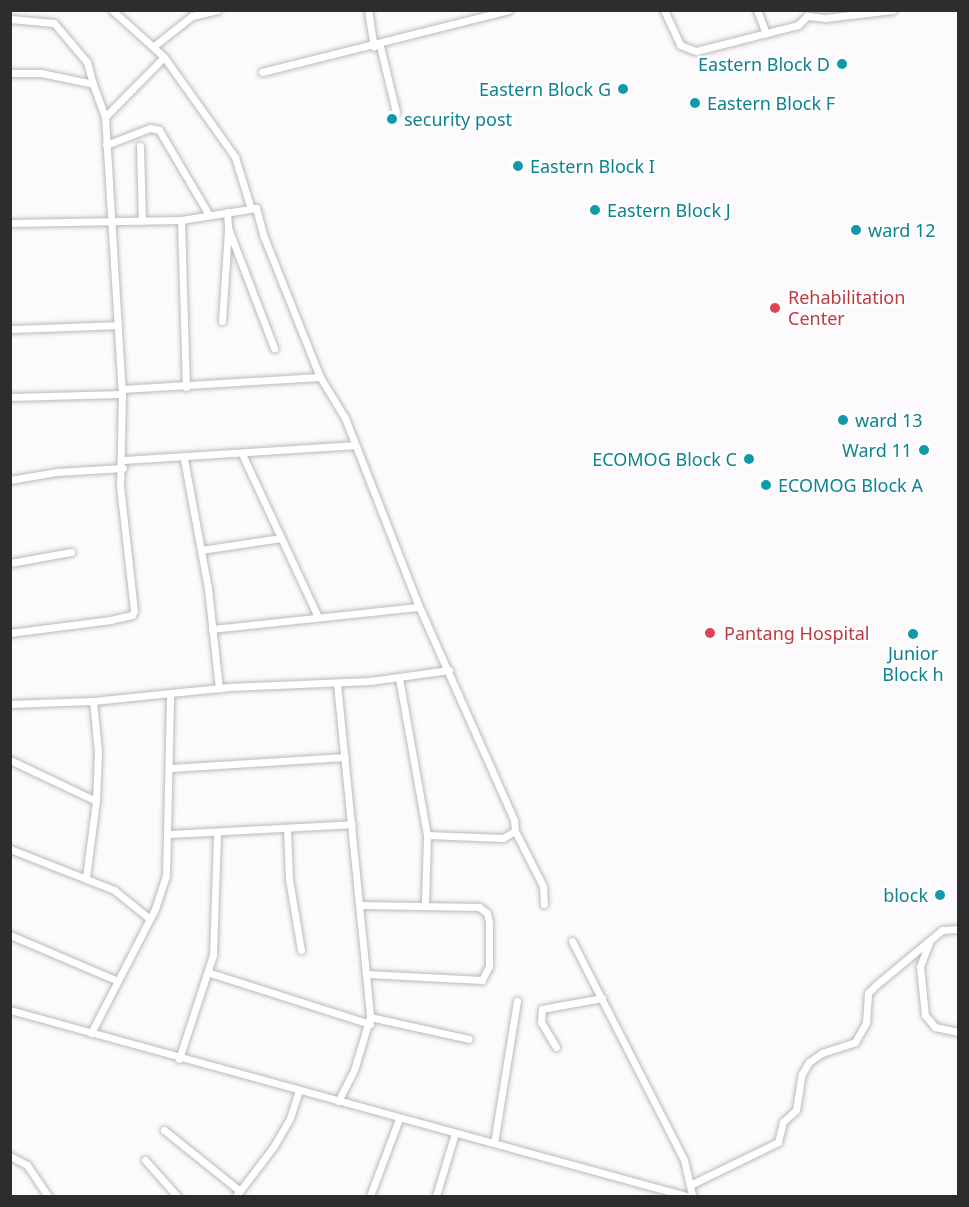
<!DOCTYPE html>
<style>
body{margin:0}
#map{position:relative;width:969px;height:1207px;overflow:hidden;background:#fcfafd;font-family:"Noto Sans",sans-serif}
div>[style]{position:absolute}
.roads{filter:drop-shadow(0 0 2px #bbb9bc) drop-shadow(0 0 2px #bbb9bc)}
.minor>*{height:7px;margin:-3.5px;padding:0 3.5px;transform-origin:3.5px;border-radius:3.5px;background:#fff}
.dots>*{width:16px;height:16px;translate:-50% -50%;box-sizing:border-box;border:3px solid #fff;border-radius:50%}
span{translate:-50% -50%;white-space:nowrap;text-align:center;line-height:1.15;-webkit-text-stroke:4.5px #fff;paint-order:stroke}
.culture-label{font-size:18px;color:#0d838f}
.right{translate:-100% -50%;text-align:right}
.left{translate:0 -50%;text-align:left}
.health-label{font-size:18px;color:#be3a42}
.frame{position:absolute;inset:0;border:12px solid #2d2c2e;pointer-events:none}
</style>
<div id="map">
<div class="roads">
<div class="minor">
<i style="left:112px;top:10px;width:70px;rotate:42.1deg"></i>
<i style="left:164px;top:57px;width:123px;rotate:54.6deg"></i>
<i style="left:235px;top:157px;width:54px;rotate:72.9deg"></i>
<i style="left:368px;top:10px;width:37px;rotate:81deg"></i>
<i style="left:664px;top:10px;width:38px;rotate:65deg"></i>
<i style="left:680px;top:45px;width:17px;rotate:21deg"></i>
<i style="left:696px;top:51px;width:105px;rotate:-14.3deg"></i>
<i style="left:798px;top:25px;width:13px;rotate:-45deg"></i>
<i style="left:807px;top:16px;width:18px;rotate:6deg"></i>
<i style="left:825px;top:18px;width:68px;rotate:-6.7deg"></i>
<i style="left:757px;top:10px;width:25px;rotate:69deg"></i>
<i style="left:10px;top:19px;width:44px;rotate:5.2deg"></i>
<i style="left:54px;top:23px;width:51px;rotate:49.8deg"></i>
<i style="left:87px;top:62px;width:23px;rotate:75deg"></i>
<i style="left:154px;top:46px;width:48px;rotate:-38.3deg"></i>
<i style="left:192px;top:16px;width:26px;rotate:-13deg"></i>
<i style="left:380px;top:46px;width:68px;rotate:76.4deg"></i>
<i style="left:262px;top:72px;width:254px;rotate:-14.1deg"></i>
<i style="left:10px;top:73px;width:31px"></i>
<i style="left:41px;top:73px;width:53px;rotate:11.9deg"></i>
<i style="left:93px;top:84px;width:35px;rotate:70deg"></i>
<i style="left:105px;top:117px;width:278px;rotate:86.5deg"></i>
<i style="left:122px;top:394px;width:92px;rotate:91.2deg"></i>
<i style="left:120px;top:486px;width:126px;rotate:83.6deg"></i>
<i style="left:134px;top:611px;width:4px;rotate:117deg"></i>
<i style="left:132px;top:615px;width:22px;rotate:167deg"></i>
<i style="left:111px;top:620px;width:102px;rotate:172.7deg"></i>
<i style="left:105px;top:117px;width:84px;rotate:-45.5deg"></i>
<i style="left:106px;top:145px;width:47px;rotate:-21.1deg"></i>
<i style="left:150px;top:128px;width:9px;rotate:13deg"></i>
<i style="left:159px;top:130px;width:99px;rotate:59.5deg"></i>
<i style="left:140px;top:146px;width:75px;rotate:88.5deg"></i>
<i style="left:227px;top:212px;width:16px;rotate:86deg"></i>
<i style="left:228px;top:228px;width:129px;rotate:69deg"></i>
<i style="left:181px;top:220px;width:167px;rotate:88.3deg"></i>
<i style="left:10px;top:223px;width:171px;rotate:-1deg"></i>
<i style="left:181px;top:220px;width:76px;rotate:-9.1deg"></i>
<i style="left:256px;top:208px;width:30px;rotate:75deg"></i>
<i style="left:264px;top:237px;width:151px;rotate:68.2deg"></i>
<i style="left:320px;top:377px;width:48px;rotate:58.6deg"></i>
<i style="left:345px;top:418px;width:198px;rotate:68.6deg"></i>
<i style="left:417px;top:602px;width:239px;rotate:66deg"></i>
<i style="left:514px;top:820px;width:11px;rotate:85deg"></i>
<i style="left:515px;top:831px;width:14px;rotate:150deg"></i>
<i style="left:503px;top:838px;width:76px;rotate:-177.7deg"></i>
<i style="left:222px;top:321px;width:90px;rotate:-86.2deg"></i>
<i style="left:10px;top:329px;width:108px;rotate:-2.1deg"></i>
<i style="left:122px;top:389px;width:198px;rotate:-3.5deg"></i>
<i style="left:10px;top:397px;width:112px;rotate:-1.5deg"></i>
<i style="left:242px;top:454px;width:180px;rotate:65deg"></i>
<i style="left:184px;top:459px;width:132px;rotate:79.5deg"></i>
<i style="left:208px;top:589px;width:100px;rotate:83.7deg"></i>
<i style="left:124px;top:460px;width:229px;rotate:-3.7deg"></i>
<i style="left:10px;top:480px;width:48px;rotate:-9.7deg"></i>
<i style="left:57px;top:472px;width:66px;rotate:-3.5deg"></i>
<i style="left:201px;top:550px;width:81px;rotate:-8.5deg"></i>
<i style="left:10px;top:563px;width:62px;rotate:-10.2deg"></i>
<i style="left:212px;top:629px;width:208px;rotate:-6.1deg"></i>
<i style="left:399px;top:678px;width:159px;rotate:79.9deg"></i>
<i style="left:427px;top:835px;width:68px;rotate:91.7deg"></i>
<i style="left:337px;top:684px;width:335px;rotate:84.3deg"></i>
<i style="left:370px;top:1017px;width:55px;rotate:106.8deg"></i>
<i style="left:354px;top:1070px;width:35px;rotate:117deg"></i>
<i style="left:10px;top:704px;width:83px;rotate:-2.1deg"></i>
<i style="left:93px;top:701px;width:137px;rotate:-5.9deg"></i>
<i style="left:229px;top:687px;width:141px;rotate:-2.4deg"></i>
<i style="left:370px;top:681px;width:80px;rotate:-7.9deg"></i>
<i style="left:10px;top:760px;width:95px;rotate:25.5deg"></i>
<i style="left:171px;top:768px;width:174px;rotate:-3.6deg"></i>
<i style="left:287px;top:829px;width:50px;rotate:87.7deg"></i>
<i style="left:289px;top:879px;width:72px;rotate:80.4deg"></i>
<i style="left:515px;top:831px;width:62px;rotate:63deg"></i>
<i style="left:543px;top:886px;width:18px;rotate:87deg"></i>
<i style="left:169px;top:834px;width:183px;rotate:-3.1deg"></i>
<i style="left:10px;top:849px;width:112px;rotate:21.5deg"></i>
<i style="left:114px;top:890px;width:46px;rotate:38.9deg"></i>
<i style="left:86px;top:877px;width:77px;rotate:-82.5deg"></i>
<i style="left:96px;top:801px;width:49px;rotate:-87.7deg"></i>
<i style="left:98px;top:752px;width:51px;rotate:-95.6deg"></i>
<i style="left:360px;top:905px;width:119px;rotate:1deg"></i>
<i style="left:479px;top:907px;width:10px;rotate:37deg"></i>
<i style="left:487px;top:913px;width:9px;rotate:77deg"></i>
<i style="left:489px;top:922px;width:44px;rotate:90deg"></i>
<i style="left:489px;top:966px;width:16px;rotate:117deg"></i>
<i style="left:482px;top:980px;width:115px;rotate:-177deg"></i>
<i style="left:10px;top:935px;width:117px;rotate:23.1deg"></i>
<i style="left:572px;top:941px;width:246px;rotate:62.9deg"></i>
<i style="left:684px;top:1160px;width:37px;rotate:77deg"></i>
<i style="left:929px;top:943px;width:26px;rotate:111deg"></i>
<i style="left:920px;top:967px;width:48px;rotate:84.1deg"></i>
<i style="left:925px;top:1015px;width:16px;rotate:50deg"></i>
<i style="left:935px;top:1027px;width:24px;rotate:12deg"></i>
<i style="left:210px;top:973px;width:168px;rotate:17.7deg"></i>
<i style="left:10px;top:1010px;width:701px;rotate:15.38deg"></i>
<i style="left:370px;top:1017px;width:101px;rotate:12.5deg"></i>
<i style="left:91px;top:1033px;width:140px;rotate:-62.7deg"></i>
<i style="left:155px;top:909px;width:35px;rotate:-72deg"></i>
<i style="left:166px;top:876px;width:181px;rotate:-88.7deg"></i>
<i style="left:556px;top:1047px;width:29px;rotate:-121deg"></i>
<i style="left:541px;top:1022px;width:13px;rotate:-86deg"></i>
<i style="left:542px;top:1009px;width:61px;rotate:-10.4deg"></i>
<i style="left:179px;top:1059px;width:109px;rotate:-71.9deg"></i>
<i style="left:213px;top:955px;width:123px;rotate:-88.1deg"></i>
<i style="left:164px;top:1130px;width:97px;rotate:38.8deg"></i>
<i style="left:494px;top:1143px;width:144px;rotate:-80.8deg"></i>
<i style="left:10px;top:1156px;width:19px;rotate:28deg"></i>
<i style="left:27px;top:1165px;width:37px;rotate:56deg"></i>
<i style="left:145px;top:1160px;width:48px;rotate:48.4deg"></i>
<i style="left:690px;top:1185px;width:98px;rotate:-26deg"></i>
<i style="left:778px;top:1142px;width:21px;rotate:-76deg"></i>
<i style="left:783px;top:1122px;width:18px;rotate:-43deg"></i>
<i style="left:796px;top:1110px;width:36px;rotate:-81deg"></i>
<i style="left:802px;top:1074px;width:14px;rotate:-60deg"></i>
<i style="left:809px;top:1062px;width:16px;rotate:-35deg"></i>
<i style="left:822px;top:1053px;width:35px;rotate:-18deg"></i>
<i style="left:855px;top:1042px;width:22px;rotate:-60deg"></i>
<i style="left:866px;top:1023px;width:30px;rotate:-86deg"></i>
<i style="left:868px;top:993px;width:11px;rotate:-45deg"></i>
<i style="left:876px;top:985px;width:86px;rotate:-39.8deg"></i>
<i style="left:942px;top:930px;width:16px;rotate:-4deg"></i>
<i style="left:236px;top:1196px;width:63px;rotate:-52.8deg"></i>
<i style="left:274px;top:1146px;width:32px;rotate:-60deg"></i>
<i style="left:290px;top:1118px;width:29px;rotate:-72deg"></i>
<i style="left:370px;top:1196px;width:82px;rotate:-69.4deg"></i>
<i style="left:436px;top:1196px;width:66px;rotate:-73.2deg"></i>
</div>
</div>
<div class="dots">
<i style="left:842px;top:64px;background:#0f9aa8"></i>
<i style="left:623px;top:89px;background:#0f9aa8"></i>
<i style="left:695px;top:103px;background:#0f9aa8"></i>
<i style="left:392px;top:119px;background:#0f9aa8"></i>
<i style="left:518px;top:166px;background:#0f9aa8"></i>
<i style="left:595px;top:210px;background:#0f9aa8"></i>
<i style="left:856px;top:230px;background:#0f9aa8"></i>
<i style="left:775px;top:308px;background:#e0444e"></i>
<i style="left:843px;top:420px;background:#0f9aa8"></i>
<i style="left:924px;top:450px;background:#0f9aa8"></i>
<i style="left:749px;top:459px;background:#0f9aa8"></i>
<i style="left:766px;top:485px;background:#0f9aa8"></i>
<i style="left:710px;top:633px;background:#e0444e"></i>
<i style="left:913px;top:634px;background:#0f9aa8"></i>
<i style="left:940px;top:895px;background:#0f9aa8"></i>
</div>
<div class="culture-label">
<span class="right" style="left:830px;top:64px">Eastern Block D</span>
<span class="right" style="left:611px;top:89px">Eastern Block G</span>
<span class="left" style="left:707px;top:103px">Eastern Block F</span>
<span class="left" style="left:404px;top:119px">security post</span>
<span class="left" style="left:530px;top:166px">Eastern Block I</span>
<span class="left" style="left:607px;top:210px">Eastern Block J</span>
<span class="left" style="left:868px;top:230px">ward 12</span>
<span class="left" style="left:855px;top:420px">ward 13</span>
<span class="right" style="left:912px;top:450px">Ward 11</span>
<span class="right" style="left:737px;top:459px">ECOMOG Block C</span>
<span class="left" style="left:778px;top:485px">ECOMOG Block A</span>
<span style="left:913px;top:664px">Junior<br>Block h</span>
<span class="right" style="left:928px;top:895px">block</span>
</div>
<div class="health-label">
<span class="left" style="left:788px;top:308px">Rehabilitation<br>Center</span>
<span class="left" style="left:724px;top:633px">Pantang Hospital</span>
</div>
<div class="frame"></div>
</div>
